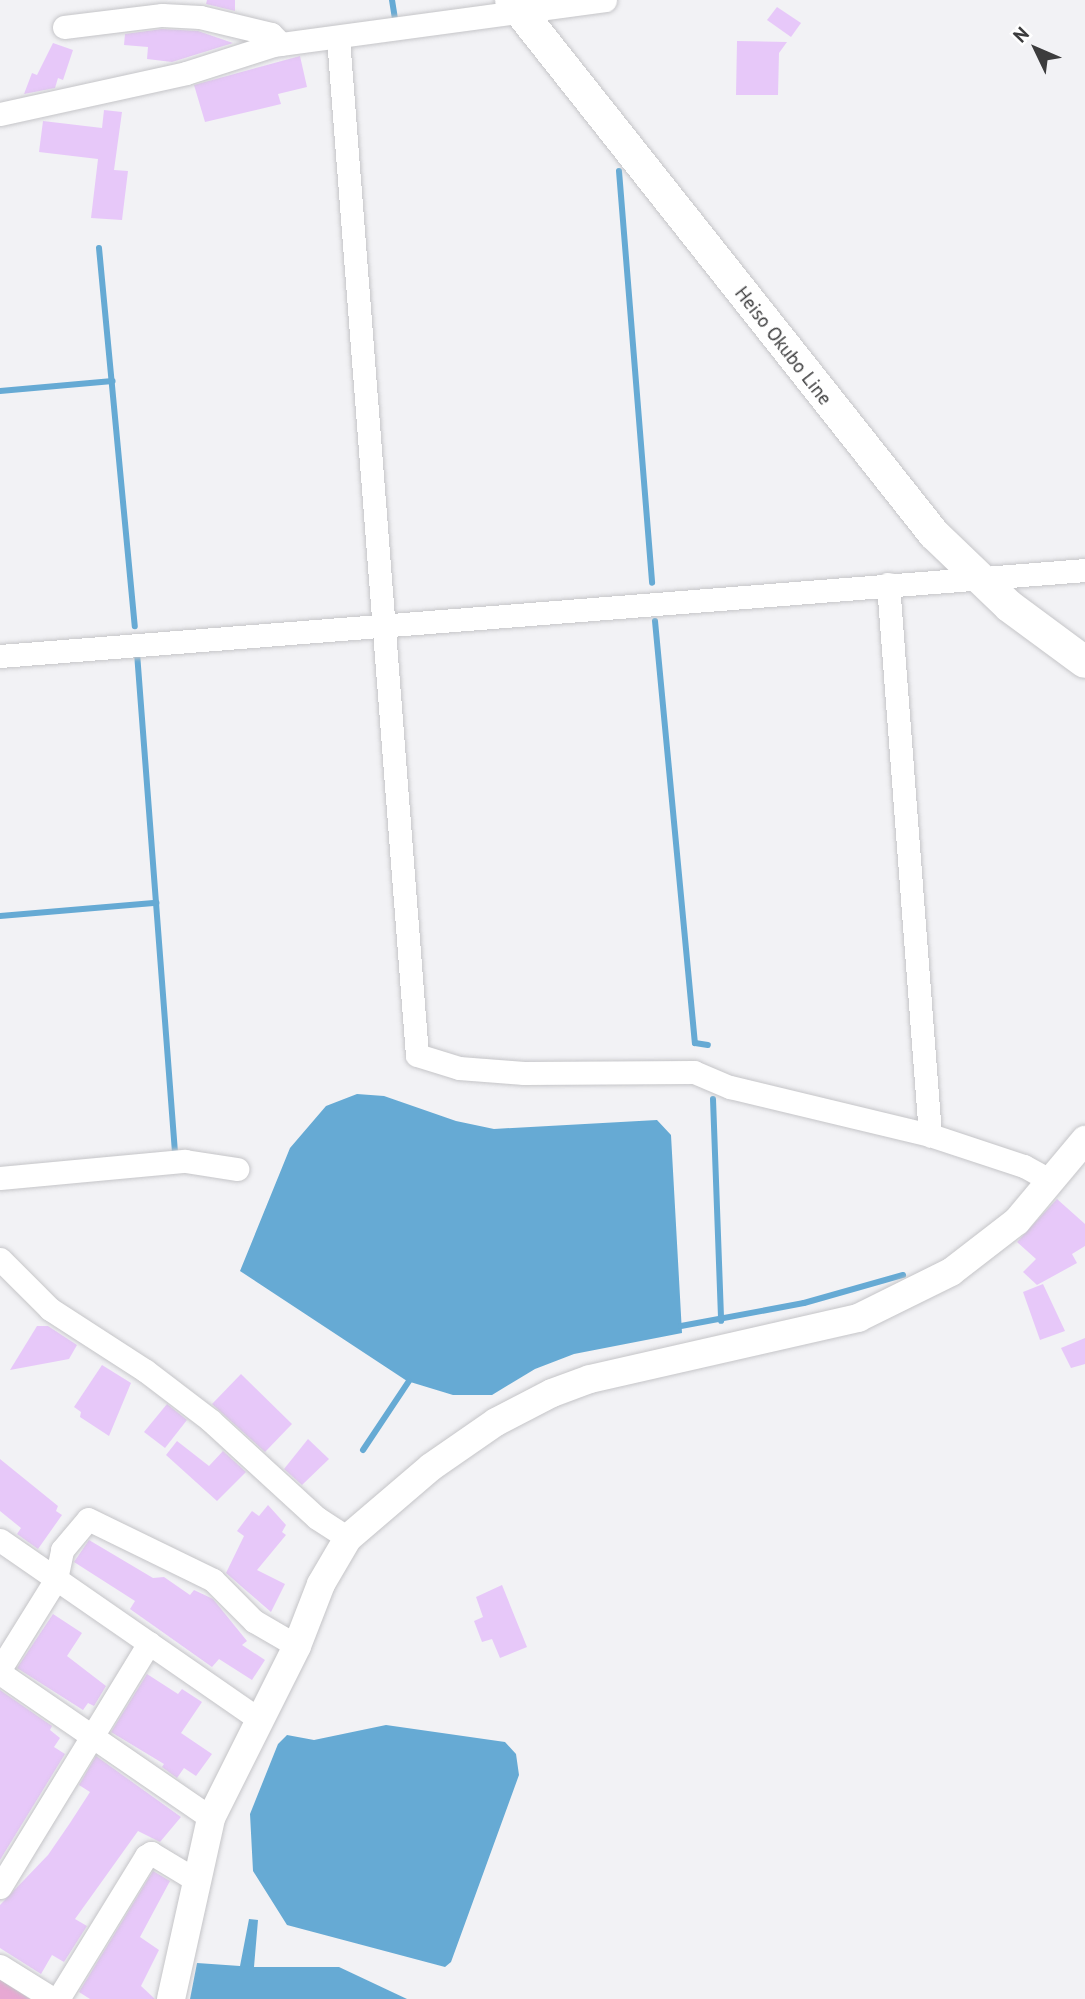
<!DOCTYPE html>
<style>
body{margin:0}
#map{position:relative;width:1085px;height:1999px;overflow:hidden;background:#f2f2f5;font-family:"PT Sans",sans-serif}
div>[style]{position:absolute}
.green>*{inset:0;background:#e7a8d3}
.water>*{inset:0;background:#66aad4}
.stream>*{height:6px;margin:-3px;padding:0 3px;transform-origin:3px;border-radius:3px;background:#66aad4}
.building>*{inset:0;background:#e7c8f9}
.roads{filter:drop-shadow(0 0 2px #c5c5c8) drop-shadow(0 0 2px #c5c5c8)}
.minor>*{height:23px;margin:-11.5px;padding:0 11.5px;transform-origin:11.5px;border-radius:11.5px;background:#fff}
.tertiary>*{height:28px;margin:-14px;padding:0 14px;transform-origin:14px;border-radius:14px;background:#fff}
.secondary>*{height:32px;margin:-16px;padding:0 16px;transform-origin:16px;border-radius:16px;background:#fff}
span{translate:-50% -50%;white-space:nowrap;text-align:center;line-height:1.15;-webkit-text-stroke:5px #fff;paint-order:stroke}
.street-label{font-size:19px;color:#3c3c3d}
.north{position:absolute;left:1001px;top:14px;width:70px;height:70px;-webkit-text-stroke:5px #fff;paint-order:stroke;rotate:314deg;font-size:19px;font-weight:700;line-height:28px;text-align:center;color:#3c3c3d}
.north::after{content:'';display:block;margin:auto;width:24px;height:32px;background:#3c3c3d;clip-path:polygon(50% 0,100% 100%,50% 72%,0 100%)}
</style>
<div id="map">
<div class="green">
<i style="clip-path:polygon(0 1980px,30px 1999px,0 1999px)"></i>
</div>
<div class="water">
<i style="clip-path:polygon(357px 1094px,384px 1096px,456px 1121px,494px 1129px,657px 1120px,671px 1135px,682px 1333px,574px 1354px,535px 1369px,492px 1395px,453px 1395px,407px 1381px,240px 1271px,290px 1148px,326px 1106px)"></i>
<i style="clip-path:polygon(386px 1725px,505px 1742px,516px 1754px,519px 1775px,451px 1962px,445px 1967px,287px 1925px,253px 1871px,250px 1814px,278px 1744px,287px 1735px,314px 1740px)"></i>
<i style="clip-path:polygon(249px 1919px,258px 1920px,254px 1967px,339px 1967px,407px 1999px,190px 1999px,197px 1963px,240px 1966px)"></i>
</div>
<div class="stream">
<i style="left:392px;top:0;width:19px;rotate:81deg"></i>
<i style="left:619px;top:171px;width:413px;rotate:85.4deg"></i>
<i style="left:99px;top:248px;width:380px;rotate:84.6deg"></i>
<i style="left:0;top:391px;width:113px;rotate:-5.1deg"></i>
<i style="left:655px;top:621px;width:424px;rotate:84.6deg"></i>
<i style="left:695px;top:1043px;width:13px;rotate:9deg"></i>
<i style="left:137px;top:653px;width:500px;rotate:85.65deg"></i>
<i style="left:0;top:916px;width:157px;rotate:-4.8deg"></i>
<i style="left:713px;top:1099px;width:222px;rotate:87.9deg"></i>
<i style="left:681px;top:1326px;width:125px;rotate:-10.6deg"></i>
<i style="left:804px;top:1303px;width:103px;rotate:-15.8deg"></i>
<i style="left:363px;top:1450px;width:83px;rotate:-56.3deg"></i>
</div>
<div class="building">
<i style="clip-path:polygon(207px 0,235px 0,235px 11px,206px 4px)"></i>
<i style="clip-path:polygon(777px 7px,801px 23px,791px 37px,767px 20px)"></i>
<i style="clip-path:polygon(162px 29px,198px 31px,233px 43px,172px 62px,147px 59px,148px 47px,124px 45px,125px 34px)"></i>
<i style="clip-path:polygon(737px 41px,787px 42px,779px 53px,778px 95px,736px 95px)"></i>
<i style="clip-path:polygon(53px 43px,73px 50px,63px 80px,58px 78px,55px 88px,24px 94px,32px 73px,37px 75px)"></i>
<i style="clip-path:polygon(300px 56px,307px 87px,278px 94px,281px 104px,205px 122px,194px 85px)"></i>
<i style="clip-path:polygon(104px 110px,122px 112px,114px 170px,128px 171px,122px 220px,91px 218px,98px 159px,39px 152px,43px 121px,102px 128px)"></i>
<i style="clip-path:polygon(1057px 1199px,1085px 1224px,1085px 1246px,1072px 1254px,1077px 1263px,1037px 1285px,1023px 1272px,1036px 1259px,1017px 1242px)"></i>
<i style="clip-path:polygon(1043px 1284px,1065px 1331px,1040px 1340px,1023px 1292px)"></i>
<i style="clip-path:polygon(37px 1326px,48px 1326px,77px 1345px,69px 1359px,10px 1370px)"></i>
<i style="clip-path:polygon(1085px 1338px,1085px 1364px,1071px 1368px,1061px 1348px)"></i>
<i style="clip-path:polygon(102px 1365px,131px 1383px,109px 1436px,80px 1417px,81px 1412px,74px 1407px)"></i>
<i style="clip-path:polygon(241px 1374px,292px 1424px,265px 1452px,212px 1404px)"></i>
<i style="clip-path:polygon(167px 1404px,187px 1420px,165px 1448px,144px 1432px)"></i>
<i style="clip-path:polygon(308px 1439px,329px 1459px,302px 1485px,284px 1469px)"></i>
<i style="clip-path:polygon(177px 1441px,209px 1466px,223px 1451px,246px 1472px,217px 1501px,166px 1455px)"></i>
<i style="clip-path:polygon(0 1459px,58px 1506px,56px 1511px,62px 1515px,38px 1549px,17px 1534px,21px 1528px,0 1511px)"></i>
<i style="clip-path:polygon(268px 1505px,286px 1525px,282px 1532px,286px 1535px,257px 1570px,285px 1584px,271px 1612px,226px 1573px,244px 1536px,237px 1531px,252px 1511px,259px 1516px)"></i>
<i style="clip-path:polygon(89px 1540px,153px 1578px,164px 1577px,190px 1595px,194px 1590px,213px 1599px,247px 1641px,242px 1645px,265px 1660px,252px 1680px,219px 1659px,212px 1667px,130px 1609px,135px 1601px,74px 1562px)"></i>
<i style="clip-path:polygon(502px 1585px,527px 1647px,500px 1658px,492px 1639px,482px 1642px,474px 1621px,483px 1617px,476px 1597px)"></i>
<i style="clip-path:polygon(53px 1614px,82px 1633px,67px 1656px,106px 1686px,94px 1706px,88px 1703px,83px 1710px,17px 1668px)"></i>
<i style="clip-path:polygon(147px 1674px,178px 1694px,182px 1689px,202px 1702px,181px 1733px,212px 1754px,196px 1776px,184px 1768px,177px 1778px,162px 1767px,164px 1764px,111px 1732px)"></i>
<i style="clip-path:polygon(0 1690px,52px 1726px,50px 1730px,60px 1738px,54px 1747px,65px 1754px,0 1860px)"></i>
<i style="clip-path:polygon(96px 1756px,181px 1817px,160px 1842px,138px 1831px,75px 1919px,87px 1926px,64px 1962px,52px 1955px,41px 1974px,0 1948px,0 1905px,48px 1855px,70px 1823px,90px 1792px,79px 1785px)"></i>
<i style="clip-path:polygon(153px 1871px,170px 1881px,140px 1937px,159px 1950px,141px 1986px,155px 1999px,90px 1999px,79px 1992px)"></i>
</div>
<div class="roads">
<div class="minor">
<i style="left:64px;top:27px;width:99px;rotate:-7deg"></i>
<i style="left:162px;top:15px;width:38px;rotate:3deg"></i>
<i style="left:200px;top:17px;width:73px;rotate:13.5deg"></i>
<i style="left:271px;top:34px;width:14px;rotate:45deg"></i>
<i style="left:338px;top:38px;width:1020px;rotate:85.56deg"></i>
<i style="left:417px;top:1055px;width:44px;rotate:17.2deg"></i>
<i style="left:459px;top:1068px;width:65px;rotate:4.4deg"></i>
<i style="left:524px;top:1073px;width:170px;rotate:-0.3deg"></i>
<i style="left:694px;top:1072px;width:39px;rotate:23deg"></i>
<i style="left:730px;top:1087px;width:206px;rotate:13.5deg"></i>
<i style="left:930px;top:1135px;width:99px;rotate:18.3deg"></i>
<i style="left:1024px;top:1166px;width:29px;rotate:29deg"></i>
<i style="left:0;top:114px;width:190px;rotate:-12.4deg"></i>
<i style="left:186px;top:73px;width:91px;rotate:-17.8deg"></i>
<i style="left:273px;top:45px;width:335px;rotate:-7.7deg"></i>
<i style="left:888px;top:584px;width:553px;rotate:85.64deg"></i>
<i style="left:0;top:656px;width:1088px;rotate:-4.53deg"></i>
<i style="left:0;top:1178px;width:186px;rotate:-5.3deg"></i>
<i style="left:185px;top:1161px;width:53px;rotate:8.7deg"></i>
<i style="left:0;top:1259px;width:71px;rotate:45deg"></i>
<i style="left:50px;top:1309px;width:114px;rotate:32.9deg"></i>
<i style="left:146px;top:1371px;width:81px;rotate:37.4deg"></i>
<i style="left:210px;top:1420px;width:145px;rotate:42.5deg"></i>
<i style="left:317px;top:1518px;width:37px;rotate:33deg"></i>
<i style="left:0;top:1540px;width:316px;rotate:34.7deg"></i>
<i style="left:0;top:1669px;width:106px;rotate:-58.1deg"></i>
<i style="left:56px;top:1579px;width:30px;rotate:-78deg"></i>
<i style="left:62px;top:1550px;width:40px;rotate:-50deg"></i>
<i style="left:88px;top:1519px;width:139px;rotate:26deg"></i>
<i style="left:213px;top:1580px;width:58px;rotate:45deg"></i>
<i style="left:254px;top:1621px;width:50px;rotate:30.2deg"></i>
<i style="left:0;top:1673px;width:256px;rotate:34.5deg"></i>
<i style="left:0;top:1887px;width:286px;rotate:-58.6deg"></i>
<i style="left:0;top:1966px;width:62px;rotate:31.9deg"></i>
<i style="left:58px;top:1999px;width:168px;rotate:-58.4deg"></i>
<i style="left:146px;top:1856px;width:6px;rotate:-31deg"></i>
<i style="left:151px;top:1853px;width:52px;rotate:31deg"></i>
</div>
<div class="tertiary">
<i style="left:171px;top:1999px;width:185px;rotate:-77.5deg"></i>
<i style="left:211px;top:1818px;width:192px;rotate:-63.4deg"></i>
<i style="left:297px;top:1646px;width:66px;rotate:-68.8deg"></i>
<i style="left:321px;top:1584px;width:53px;rotate:-59.6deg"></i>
<i style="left:348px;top:1538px;width:109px;rotate:-40.5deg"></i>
<i style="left:431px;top:1467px;width:79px;rotate:-34.7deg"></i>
<i style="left:496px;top:1422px;width:63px;rotate:-27.4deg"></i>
<i style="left:552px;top:1393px;width:40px;rotate:-20.2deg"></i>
<i style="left:590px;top:1379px;width:275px;rotate:-12.8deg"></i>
<i style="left:858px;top:1318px;width:104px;rotate:-26.3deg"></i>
<i style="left:951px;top:1272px;width:83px;rotate:-37.7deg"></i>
<i style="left:1017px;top:1221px;width:106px;rotate:-50deg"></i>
</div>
<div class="secondary">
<i style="left:511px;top:0;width:681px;rotate:51.62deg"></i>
<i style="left:934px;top:534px;width:104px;rotate:43.8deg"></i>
<i style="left:1009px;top:606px;width:94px;rotate:36.4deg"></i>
</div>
</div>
<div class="street-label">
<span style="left:783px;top:346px;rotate:52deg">Heiso Okubo Line</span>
</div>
<div class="north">N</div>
</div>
